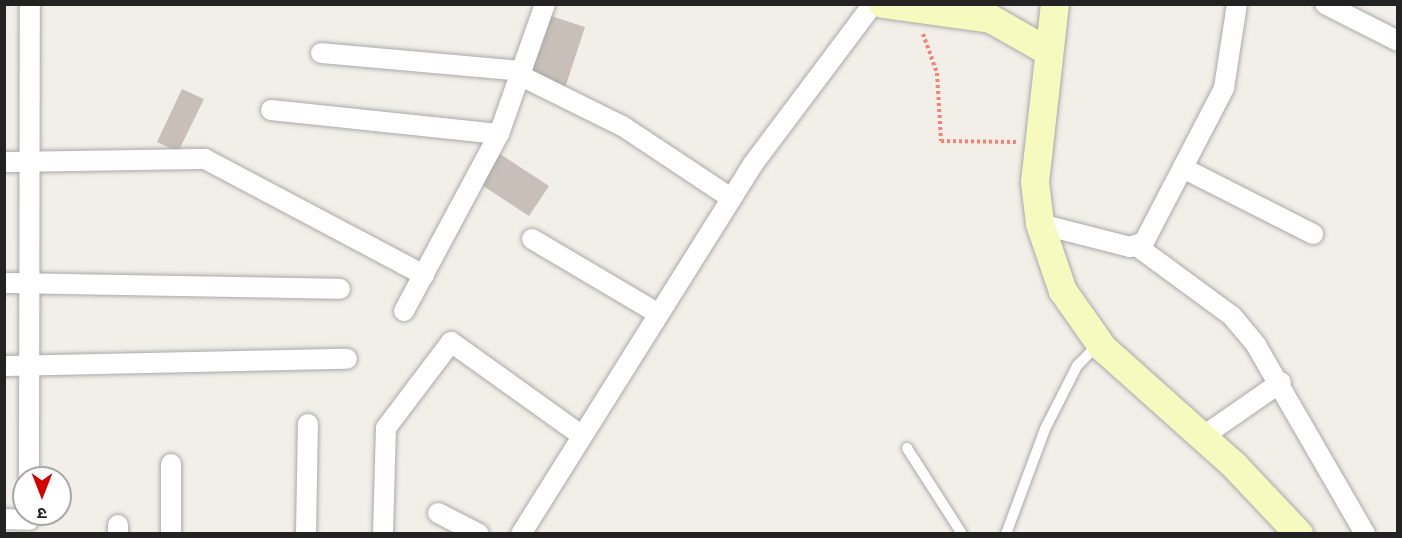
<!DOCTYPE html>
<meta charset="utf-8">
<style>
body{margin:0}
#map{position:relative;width:1402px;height:538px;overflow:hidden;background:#f2efe9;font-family:Overpass,"Noto Sans Devanagari",sans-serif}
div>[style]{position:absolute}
.building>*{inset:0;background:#c7bfb8}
.path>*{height:4px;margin-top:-2px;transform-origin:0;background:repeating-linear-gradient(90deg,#fa8072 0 3px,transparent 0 6px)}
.roads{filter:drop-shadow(0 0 2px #a9a9a9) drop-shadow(0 0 2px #a9a9a9)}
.lane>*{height:10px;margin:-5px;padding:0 5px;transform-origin:5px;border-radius:5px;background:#fff}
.street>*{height:20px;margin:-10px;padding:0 10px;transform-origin:10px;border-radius:10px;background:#fff}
.secondary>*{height:28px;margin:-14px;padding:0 14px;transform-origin:14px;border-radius:14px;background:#f7fabf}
span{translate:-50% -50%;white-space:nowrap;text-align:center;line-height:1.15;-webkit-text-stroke:4.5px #fff;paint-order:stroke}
.frame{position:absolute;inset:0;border:6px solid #222;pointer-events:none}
.north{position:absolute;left:12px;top:466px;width:60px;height:60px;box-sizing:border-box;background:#fff;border:2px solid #a7a7a7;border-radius:50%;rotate:180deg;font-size:16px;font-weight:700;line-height:24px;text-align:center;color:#222}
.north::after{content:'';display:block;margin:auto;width:21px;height:27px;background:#d40000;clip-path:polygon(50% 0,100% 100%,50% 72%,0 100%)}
</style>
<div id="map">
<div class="building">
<i style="clip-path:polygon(545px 14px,585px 27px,565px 88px,525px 75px)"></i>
<i style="clip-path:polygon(182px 89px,204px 99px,178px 152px,157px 142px)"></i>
<i style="clip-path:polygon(497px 152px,549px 186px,529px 216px,477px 182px)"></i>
</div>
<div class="path">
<i style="left:923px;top:34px;width:41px;rotate:70.3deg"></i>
<i style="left:937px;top:73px;width:68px;rotate:86.6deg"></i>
<i style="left:941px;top:141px;width:75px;rotate:0.8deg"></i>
</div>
<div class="roads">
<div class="lane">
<i style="left:907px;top:448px;width:102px;rotate:57.4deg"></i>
<i style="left:1006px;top:534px;width:112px;rotate:-69.6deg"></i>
<i style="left:1045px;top:429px;width:71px;rotate:-63.1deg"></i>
<i style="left:1077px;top:366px;width:32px;rotate:-46deg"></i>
</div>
<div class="street">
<i style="left:1325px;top:4px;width:82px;rotate:26.9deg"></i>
<i style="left:321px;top:53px;width:202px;rotate:5.1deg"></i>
<i style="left:521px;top:76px;width:115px;rotate:26.3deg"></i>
<i style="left:624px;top:127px;width:128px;rotate:33.6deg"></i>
<i style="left:271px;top:110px;width:229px;rotate:6deg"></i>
<i style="left:4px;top:162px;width:201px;rotate:-0.9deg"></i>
<i style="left:205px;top:159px;width:248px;rotate:27.9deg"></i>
<i style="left:1183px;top:168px;width:146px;rotate:26.9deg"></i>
<i style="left:1040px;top:224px;width:93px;rotate:14.3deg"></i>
<i style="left:1130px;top:247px;width:15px;rotate:-20deg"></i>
<i style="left:1144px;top:242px;width:174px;rotate:-62.5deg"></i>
<i style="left:1224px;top:88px;width:85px;rotate:-81.2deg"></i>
<i style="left:532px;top:239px;width:145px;rotate:30.6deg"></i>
<i style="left:1138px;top:247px;width:117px;rotate:36.3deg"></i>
<i style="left:1232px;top:316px;width:38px;rotate:50deg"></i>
<i style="left:1256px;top:345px;width:218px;rotate:60deg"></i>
<i style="left:4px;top:283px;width:336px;rotate:1deg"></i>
<i style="left:404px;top:311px;width:201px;rotate:-61.8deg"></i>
<i style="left:499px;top:134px;width:138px;rotate:-70.5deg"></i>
<i style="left:4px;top:366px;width:343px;rotate:-1.2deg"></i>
<i style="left:1202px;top:437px;width:96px;rotate:-34.8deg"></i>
<i style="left:171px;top:464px;width:70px;rotate:90deg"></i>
<i style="left:29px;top:478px;width:474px;rotate:-89.9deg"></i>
<i style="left:438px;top:513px;width:46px;rotate:27.1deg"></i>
<i style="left:4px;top:519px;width:25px;rotate:2deg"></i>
<i style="left:118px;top:534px;width:9px;rotate:-90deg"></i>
<i style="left:306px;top:534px;width:110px;rotate:-89deg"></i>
<i style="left:383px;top:534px;width:106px;rotate:-88.4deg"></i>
<i style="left:386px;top:428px;width:108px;rotate:-52.9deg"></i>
<i style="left:451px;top:342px;width:160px;rotate:35.6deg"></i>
<i style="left:521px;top:534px;width:437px;rotate:-57.9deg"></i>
<i style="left:753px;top:164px;width:200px;rotate:-53.1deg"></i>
</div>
<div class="secondary">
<i style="left:883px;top:4px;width:109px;rotate:7.9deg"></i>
<i style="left:991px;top:19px;width:64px;rotate:29.7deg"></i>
<i style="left:1055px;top:4px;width:179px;rotate:96.4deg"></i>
<i style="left:1035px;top:182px;width:42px;rotate:83.2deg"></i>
<i style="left:1040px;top:224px;width:71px;rotate:71.1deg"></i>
<i style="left:1063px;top:291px;width:70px;rotate:54.9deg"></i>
<i style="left:1103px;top:348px;width:176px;rotate:41.8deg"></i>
<i style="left:1234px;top:465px;width:95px;rotate:46.7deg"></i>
</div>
</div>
<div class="frame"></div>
<div class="north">उ</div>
</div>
